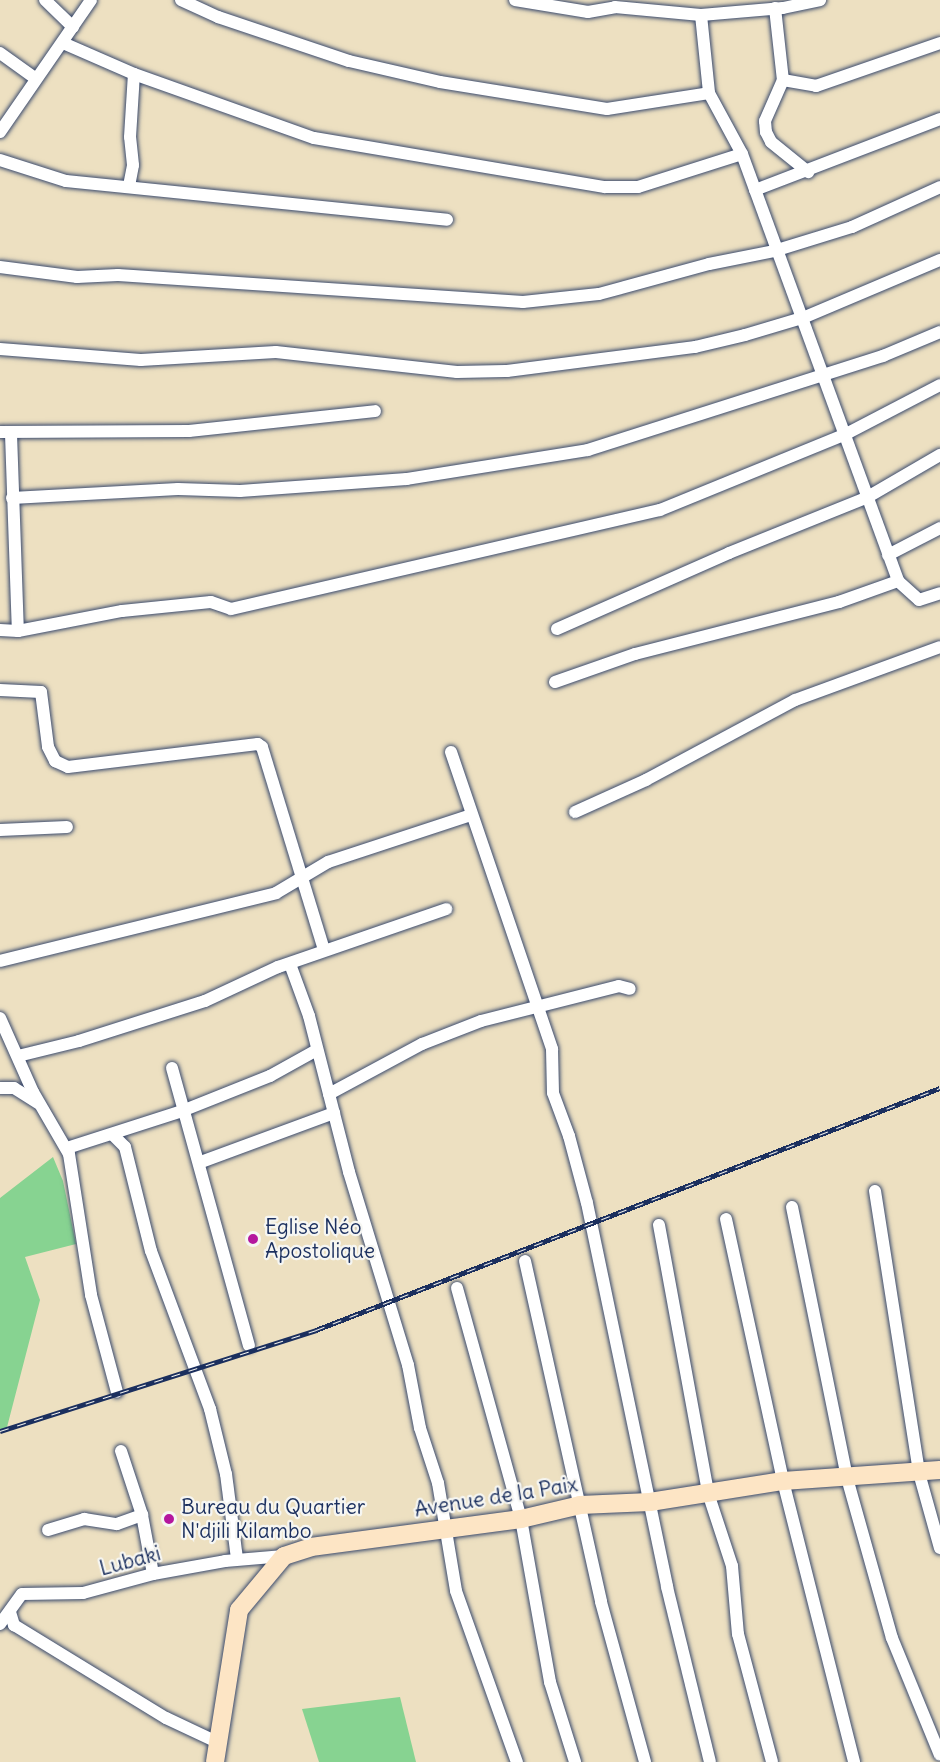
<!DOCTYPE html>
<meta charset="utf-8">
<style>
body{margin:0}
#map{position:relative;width:940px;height:1762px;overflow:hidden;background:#ede0c1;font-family:Delius,sans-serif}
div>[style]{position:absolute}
.green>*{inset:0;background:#87d391}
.roads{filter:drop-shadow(0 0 2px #3a4a6d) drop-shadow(0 0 2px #3a4a6d)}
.street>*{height:12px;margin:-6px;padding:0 6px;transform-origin:6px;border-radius:6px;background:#fff}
.secondary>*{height:18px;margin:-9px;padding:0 9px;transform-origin:9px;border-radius:9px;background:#fde5c5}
.rail>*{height:5px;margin-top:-2.5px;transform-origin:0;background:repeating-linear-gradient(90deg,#f6f6f2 0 9px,#1b2f5e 0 18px);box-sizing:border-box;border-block:2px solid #1b2f5e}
.dots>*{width:16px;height:16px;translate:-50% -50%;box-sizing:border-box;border:3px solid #f6f6f2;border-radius:50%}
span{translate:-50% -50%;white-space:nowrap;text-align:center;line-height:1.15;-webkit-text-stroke:4.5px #f6f6f2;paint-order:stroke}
.poi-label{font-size:21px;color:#1b2f5e}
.left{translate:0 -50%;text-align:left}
.street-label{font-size:21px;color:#1b2f5e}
</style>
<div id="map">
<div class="green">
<i style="clip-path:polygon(53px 1157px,63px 1181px,76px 1244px,25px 1257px,40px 1300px,6px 1431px,0 1431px,0 1198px)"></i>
<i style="clip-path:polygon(400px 1697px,416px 1762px,319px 1762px,302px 1709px)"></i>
</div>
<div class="roads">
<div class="street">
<i style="left:45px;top:0;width:39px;rotate:44deg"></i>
<i style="left:181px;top:0;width:41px;rotate:24.7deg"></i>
<i style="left:218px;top:17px;width:138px;rotate:18.6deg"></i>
<i style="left:349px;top:61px;width:93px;rotate:13deg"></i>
<i style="left:440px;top:82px;width:169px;rotate:9.2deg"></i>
<i style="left:607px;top:109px;width:103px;rotate:-8.9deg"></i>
<i style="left:515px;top:0;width:74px;rotate:9.3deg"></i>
<i style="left:588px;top:12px;width:27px;rotate:-10deg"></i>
<i style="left:615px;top:7px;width:86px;rotate:5.3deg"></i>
<i style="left:701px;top:15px;width:82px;rotate:-4.9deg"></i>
<i style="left:783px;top:8px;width:38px;rotate:-12deg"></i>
<i style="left:775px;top:8px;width:72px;rotate:83.7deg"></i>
<i style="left:783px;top:80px;width:45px;rotate:113.7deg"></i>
<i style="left:765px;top:121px;width:11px;rotate:85deg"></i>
<i style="left:766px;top:132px;width:11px;rotate:63deg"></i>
<i style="left:771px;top:142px;width:48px;rotate:39deg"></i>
<i style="left:701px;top:15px;width:78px;rotate:84.1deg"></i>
<i style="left:709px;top:93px;width:69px;rotate:61.6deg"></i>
<i style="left:742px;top:154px;width:455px;rotate:69.9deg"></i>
<i style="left:63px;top:43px;width:77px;rotate:23.6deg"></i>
<i style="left:134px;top:74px;width:191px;rotate:19.6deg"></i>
<i style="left:314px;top:138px;width:295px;rotate:9.6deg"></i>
<i style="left:605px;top:187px;width:33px"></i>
<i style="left:638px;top:187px;width:109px;rotate:-17.6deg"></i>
<i style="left:0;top:53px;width:44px;rotate:35.8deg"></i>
<i style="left:783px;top:80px;width:34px;rotate:10deg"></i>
<i style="left:816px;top:86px;width:131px;rotate:-19.1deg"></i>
<i style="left:0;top:132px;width:160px;rotate:-55.4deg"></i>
<i style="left:0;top:160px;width:69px;rotate:17.7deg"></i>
<i style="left:66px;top:181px;width:383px;rotate:5.8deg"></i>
<i style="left:129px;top:186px;width:21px;rotate:-79deg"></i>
<i style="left:133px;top:165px;width:28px;rotate:-96deg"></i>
<i style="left:130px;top:137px;width:63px;rotate:-86.4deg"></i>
<i style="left:755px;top:190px;width:198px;rotate:-21deg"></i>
<i style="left:0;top:267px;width:78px;rotate:7.4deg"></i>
<i style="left:77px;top:277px;width:41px;rotate:-2.8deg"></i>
<i style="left:118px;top:275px;width:406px;rotate:3.8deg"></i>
<i style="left:523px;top:302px;width:76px;rotate:-6deg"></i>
<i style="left:599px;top:294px;width:114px;rotate:-15.3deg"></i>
<i style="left:709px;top:264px;width:66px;rotate:-11.3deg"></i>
<i style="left:774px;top:251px;width:82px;rotate:-17.1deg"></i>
<i style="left:852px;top:227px;width:97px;rotate:-24.4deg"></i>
<i style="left:0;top:349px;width:141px;rotate:4.5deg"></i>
<i style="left:141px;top:360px;width:135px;rotate:-3.4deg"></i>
<i style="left:276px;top:352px;width:182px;rotate:6.3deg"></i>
<i style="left:457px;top:372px;width:50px;rotate:-1.1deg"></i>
<i style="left:507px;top:371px;width:190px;rotate:-7.3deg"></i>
<i style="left:695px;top:347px;width:51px;rotate:-13.5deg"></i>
<i style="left:745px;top:335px;width:63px;rotate:-16.7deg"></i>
<i style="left:805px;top:317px;width:147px;rotate:-22.9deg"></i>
<i style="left:0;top:432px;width:189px;rotate:-0.3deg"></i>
<i style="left:189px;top:431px;width:187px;rotate:-6.1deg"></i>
<i style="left:11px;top:434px;width:197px;rotate:88deg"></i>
<i style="left:12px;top:498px;width:166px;rotate:-3.1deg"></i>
<i style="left:178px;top:489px;width:62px;rotate:1.8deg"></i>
<i style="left:240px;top:491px;width:167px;rotate:-4.1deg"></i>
<i style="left:407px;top:479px;width:183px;rotate:-9.1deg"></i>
<i style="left:588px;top:450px;width:310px;rotate:-17.7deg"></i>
<i style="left:883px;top:356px;width:62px;rotate:-22.8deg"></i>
<i style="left:888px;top:555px;width:59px;rotate:-27.4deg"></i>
<i style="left:557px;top:629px;width:188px;rotate:-23.8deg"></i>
<i style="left:729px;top:553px;width:148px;rotate:-21.9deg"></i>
<i style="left:866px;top:498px;width:86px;rotate:-30.2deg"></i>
<i style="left:0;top:630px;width:18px;rotate:3deg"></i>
<i style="left:18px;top:631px;width:106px;rotate:-10.9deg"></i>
<i style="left:122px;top:611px;width:89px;rotate:-5.8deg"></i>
<i style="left:211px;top:602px;width:21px;rotate:19deg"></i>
<i style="left:231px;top:609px;width:440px;rotate:-13deg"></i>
<i style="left:660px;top:510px;width:201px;rotate:-22.2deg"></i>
<i style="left:846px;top:434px;width:106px;rotate:-27.5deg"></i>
<i style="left:555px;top:682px;width:85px;rotate:-19.3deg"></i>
<i style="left:635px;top:654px;width:211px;rotate:-14.3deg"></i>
<i style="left:839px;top:602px;width:63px;rotate:-19.6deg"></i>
<i style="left:898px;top:581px;width:28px;rotate:42deg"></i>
<i style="left:919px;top:600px;width:22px;rotate:-18deg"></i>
<i style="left:0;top:690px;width:41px;rotate:2.8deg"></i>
<i style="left:41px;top:692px;width:55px;rotate:82.7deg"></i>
<i style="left:48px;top:747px;width:16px;rotate:63deg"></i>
<i style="left:55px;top:761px;width:14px;rotate:25deg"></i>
<i style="left:68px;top:767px;width:191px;rotate:-6.9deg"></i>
<i style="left:258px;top:744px;width:5px;rotate:37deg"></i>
<i style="left:262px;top:747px;width:212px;rotate:73deg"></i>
<i style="left:451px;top:752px;width:314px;rotate:71.2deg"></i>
<i style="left:552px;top:1049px;width:44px;rotate:88.7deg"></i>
<i style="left:553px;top:1093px;width:46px;rotate:69.6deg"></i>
<i style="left:569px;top:1136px;width:69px;rotate:75deg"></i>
<i style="left:587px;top:1203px;width:392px;rotate:78.2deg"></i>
<i style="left:667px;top:1587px;width:180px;rotate:76.2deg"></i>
<i style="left:575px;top:812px;width:78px;rotate:-24.3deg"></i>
<i style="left:646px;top:780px;width:169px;rotate:-28.2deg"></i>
<i style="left:795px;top:700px;width:154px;rotate:-20.1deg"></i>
<i style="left:0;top:830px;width:67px;rotate:-2.6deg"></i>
<i style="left:0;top:961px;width:284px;rotate:-13.8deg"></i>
<i style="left:276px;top:893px;width:61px;rotate:-30.8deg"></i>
<i style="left:328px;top:862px;width:151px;rotate:-18.2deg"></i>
<i style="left:290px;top:964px;width:55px;rotate:69.9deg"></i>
<i style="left:309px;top:1016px;width:161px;rotate:75.6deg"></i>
<i style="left:349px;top:1172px;width:202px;rotate:73deg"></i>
<i style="left:408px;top:1365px;width:64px;rotate:79.2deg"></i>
<i style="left:420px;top:1428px;width:58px;rotate:71.9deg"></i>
<i style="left:438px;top:1483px;width:109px;rotate:80.5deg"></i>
<i style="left:456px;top:1591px;width:182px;rotate:70.4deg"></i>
<i style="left:0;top:1018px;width:81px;rotate:66deg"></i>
<i style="left:33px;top:1092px;width:72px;rotate:59.9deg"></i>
<i style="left:69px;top:1154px;width:143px;rotate:81.1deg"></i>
<i style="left:91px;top:1295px;width:100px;rotate:75deg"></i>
<i style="left:18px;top:1056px;width:63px;rotate:-13.8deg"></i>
<i style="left:79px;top:1041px;width:132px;rotate:-17.6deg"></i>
<i style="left:205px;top:1001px;width:81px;rotate:-25deg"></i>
<i style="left:278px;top:967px;width:178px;rotate:-19deg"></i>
<i style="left:172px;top:1068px;width:288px;rotate:74.5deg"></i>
<i style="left:0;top:1088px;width:14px"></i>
<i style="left:14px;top:1088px;width:28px;rotate:32deg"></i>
<i style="left:329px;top:1094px;width:106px;rotate:-28.3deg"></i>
<i style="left:422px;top:1044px;width:63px;rotate:-21.3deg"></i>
<i style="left:481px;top:1021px;width:142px;rotate:-14.2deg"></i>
<i style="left:619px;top:986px;width:11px;rotate:15deg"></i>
<i style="left:113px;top:1135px;width:17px;rotate:45deg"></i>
<i style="left:125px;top:1147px;width:107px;rotate:76deg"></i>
<i style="left:151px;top:1251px;width:169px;rotate:69.5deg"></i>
<i style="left:210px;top:1409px;width:67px;rotate:76.2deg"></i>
<i style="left:226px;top:1474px;width:86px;rotate:82.6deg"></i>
<i style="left:67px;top:1148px;width:121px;rotate:-17.8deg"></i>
<i style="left:182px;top:1111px;width:95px;rotate:-21.7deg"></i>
<i style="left:270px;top:1076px;width:54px;rotate:-29deg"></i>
<i style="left:201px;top:1162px;width:142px;rotate:-20.2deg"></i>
<i style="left:875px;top:1191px;width:285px;rotate:81.1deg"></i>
<i style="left:919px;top:1473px;width:78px;rotate:74.4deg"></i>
<i style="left:792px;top:1207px;width:277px;rotate:78.5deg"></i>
<i style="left:847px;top:1478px;width:166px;rotate:74.3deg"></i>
<i style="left:892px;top:1638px;width:126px;rotate:67.7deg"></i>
<i style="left:726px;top:1219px;width:268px;rotate:77.7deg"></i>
<i style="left:783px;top:1481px;width:290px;rotate:75.8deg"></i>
<i style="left:659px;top:1225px;width:272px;rotate:79.6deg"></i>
<i style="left:708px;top:1493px;width:77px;rotate:71.8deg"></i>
<i style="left:732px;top:1566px;width:68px;rotate:85deg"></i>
<i style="left:738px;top:1634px;width:132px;rotate:75.1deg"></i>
<i style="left:525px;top:1261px;width:349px;rotate:77.4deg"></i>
<i style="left:601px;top:1602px;width:166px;rotate:74.6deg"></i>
<i style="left:457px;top:1288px;width:240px;rotate:74.5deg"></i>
<i style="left:521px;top:1519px;width:166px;rotate:79.9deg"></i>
<i style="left:550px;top:1682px;width:84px;rotate:72.6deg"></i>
<i style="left:121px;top:1451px;width:67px;rotate:71.8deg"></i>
<i style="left:142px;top:1515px;width:60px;rotate:79.4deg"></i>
<i style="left:48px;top:1530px;width:38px;rotate:-17deg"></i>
<i style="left:84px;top:1519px;width:33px;rotate:9deg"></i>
<i style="left:117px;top:1524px;width:27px;rotate:-20deg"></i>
<i style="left:10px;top:1612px;width:14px;rotate:73deg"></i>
<i style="left:14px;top:1625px;width:178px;rotate:31.5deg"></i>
<i style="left:166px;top:1718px;width:56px;rotate:25.2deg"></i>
<i style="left:0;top:1624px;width:37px;rotate:-54deg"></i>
<i style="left:22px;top:1594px;width:61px;rotate:-0.9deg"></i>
<i style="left:83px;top:1593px;width:73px;rotate:-15.2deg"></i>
<i style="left:153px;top:1574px;width:73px;rotate:-10.2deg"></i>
<i style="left:225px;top:1561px;width:59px;rotate:-4.8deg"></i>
</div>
<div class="secondary">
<i style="left:215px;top:1762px;width:154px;rotate:-81deg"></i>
<i style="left:239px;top:1610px;width:70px;rotate:-50.2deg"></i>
<i style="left:284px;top:1556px;width:28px;rotate:-18deg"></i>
<i style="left:311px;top:1547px;width:212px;rotate:-7.6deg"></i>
<i style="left:521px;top:1519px;width:61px;rotate:-13.3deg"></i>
<i style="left:580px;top:1505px;width:70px;rotate:-2.5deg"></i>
<i style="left:650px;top:1502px;width:135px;rotate:-9deg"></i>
<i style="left:783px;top:1481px;width:157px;rotate:-4deg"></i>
</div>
</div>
<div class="rail">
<i style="left:0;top:1431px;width:332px;rotate:-17.7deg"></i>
<i style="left:316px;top:1330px;width:669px;rotate:-21.2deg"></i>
</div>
<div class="dots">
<i style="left:253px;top:1239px;background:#b5179e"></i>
<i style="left:169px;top:1519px;background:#b5179e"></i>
</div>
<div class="poi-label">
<span class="left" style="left:265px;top:1239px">Eglise Néo<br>Apostolique</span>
<span class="left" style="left:181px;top:1519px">Bureau du Quartier<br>N'djili Kilambo</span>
</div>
<div class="street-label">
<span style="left:496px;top:1497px;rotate:-9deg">Avenue de la Paix</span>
<span style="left:130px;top:1561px;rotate:-15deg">Lubaki</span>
</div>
</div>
